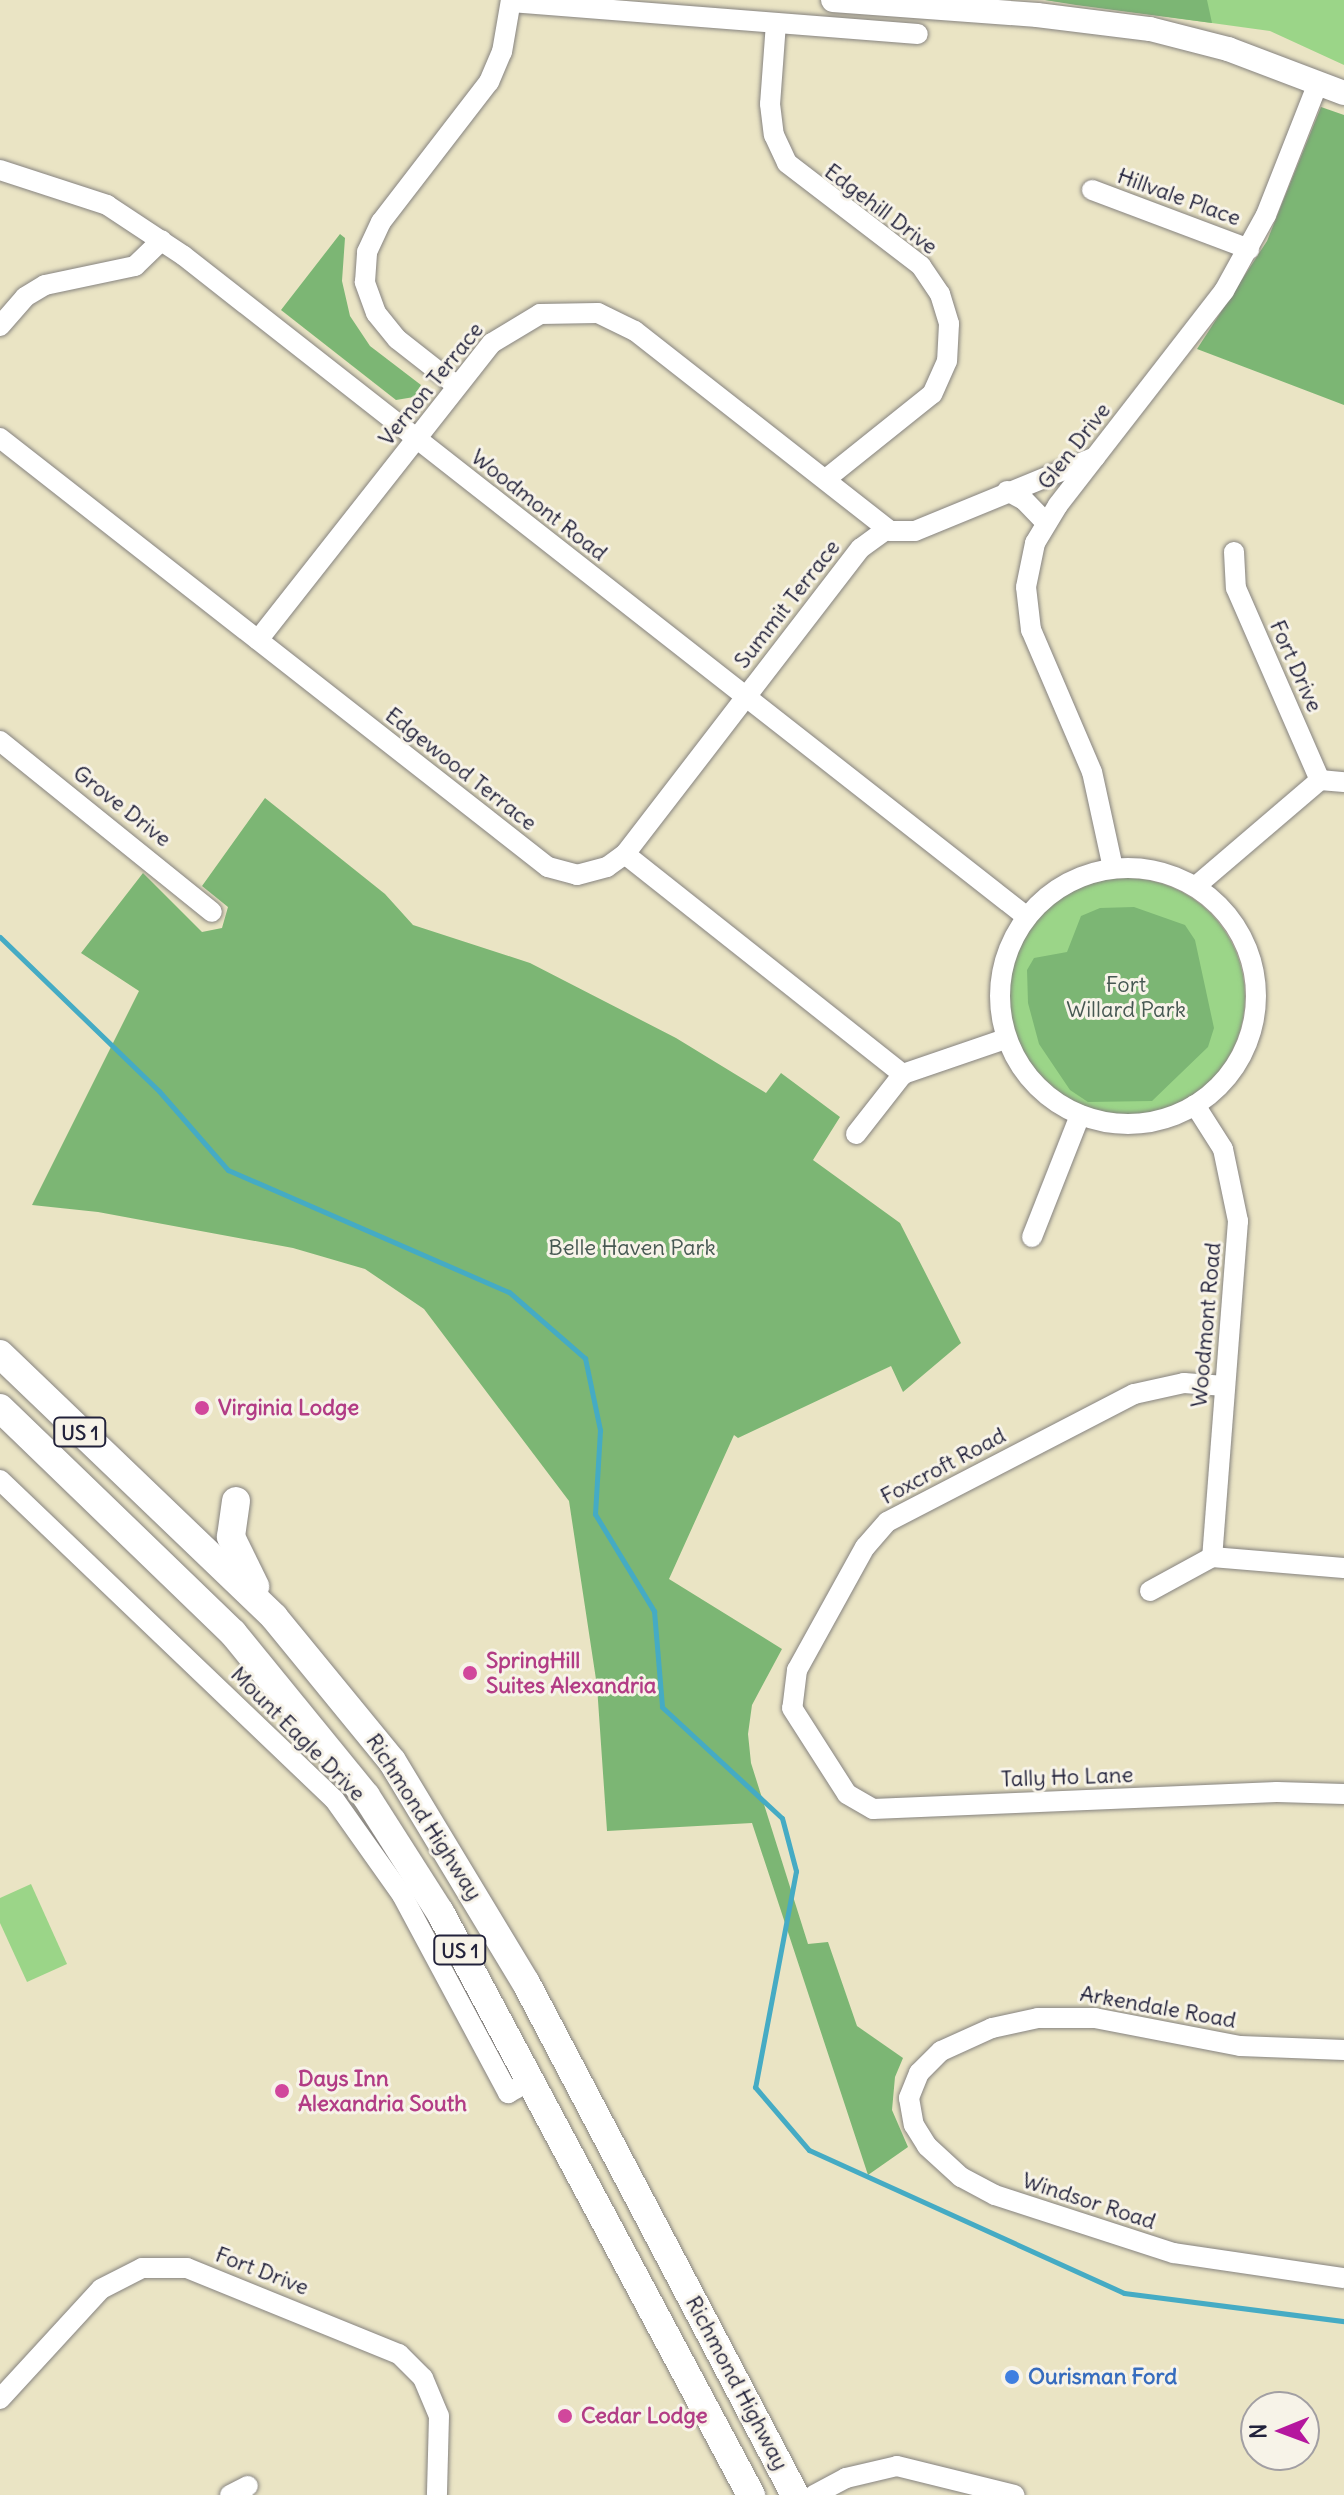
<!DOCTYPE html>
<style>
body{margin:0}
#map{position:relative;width:1344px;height:2495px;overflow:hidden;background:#eae4c4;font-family:Delius,sans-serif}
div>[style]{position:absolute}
.green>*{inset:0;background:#9bd588}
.round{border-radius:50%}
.forest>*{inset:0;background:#7cb674}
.stream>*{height:5px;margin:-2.5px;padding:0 2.5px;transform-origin:2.5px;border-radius:2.5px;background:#45abc4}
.roads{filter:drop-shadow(0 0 2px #868380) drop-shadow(0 0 2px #868380)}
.minor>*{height:20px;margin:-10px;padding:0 10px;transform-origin:10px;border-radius:10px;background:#fff}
.minor>.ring{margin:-10px;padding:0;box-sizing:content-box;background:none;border:20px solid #fff;border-radius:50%}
.major>*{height:24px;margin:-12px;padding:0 12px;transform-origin:12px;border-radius:12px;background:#fff}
.highway>*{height:28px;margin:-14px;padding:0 14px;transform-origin:14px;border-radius:14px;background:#fff}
.dots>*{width:22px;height:22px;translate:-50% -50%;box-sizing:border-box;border:4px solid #f7f3e8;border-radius:50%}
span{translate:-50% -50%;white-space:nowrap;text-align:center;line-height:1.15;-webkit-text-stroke:6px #f7f3e8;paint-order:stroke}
.shield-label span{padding:2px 6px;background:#f7f3e8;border:2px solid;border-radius:6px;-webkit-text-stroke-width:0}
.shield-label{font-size:20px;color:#22223b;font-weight:700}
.street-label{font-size:22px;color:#22223b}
.park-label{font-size:22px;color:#465852}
.hotel-label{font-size:22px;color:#b23c85;font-weight:700}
.left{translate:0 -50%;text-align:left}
.shop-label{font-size:22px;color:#366cbe;font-weight:700}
.north{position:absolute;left:1240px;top:2391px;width:80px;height:80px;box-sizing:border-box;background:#f7f3e8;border:2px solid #a29fa3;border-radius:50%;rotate:269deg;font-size:22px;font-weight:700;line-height:32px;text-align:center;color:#22223b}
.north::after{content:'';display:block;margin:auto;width:28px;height:36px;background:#b5179e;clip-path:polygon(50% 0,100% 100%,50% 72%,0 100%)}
</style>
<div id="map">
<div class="green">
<i style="clip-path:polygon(1045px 0,1344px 0,1344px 65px,1270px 31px)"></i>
<i class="round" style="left:1007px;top:878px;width:238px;height:238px"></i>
<i style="clip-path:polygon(31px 1884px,67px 1964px,27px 1982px,0 1923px,0 1898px)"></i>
</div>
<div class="forest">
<i style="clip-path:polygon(1045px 0,1207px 0,1212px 23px,1076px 5px)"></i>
<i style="clip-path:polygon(1321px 107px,1344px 115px,1344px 405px,1197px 349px,1267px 241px)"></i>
<i style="clip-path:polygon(340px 234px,345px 238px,342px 281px,350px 316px,370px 346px,421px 385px,414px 397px,396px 400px,281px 310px)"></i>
<i style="clip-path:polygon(265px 798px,385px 894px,413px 925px,530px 963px,676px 1038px,766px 1093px,781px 1073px,840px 1117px,813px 1160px,900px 1223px,961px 1343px,903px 1392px,891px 1366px,738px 1438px,734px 1435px,669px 1579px,782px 1649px,752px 1705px,748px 1734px,751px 1763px,808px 1944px,828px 1942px,857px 2026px,903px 2058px,895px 2077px,892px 2110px,908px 2147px,868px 2175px,752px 1823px,607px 1831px,597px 1686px,569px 1501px,424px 1309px,365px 1269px,293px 1248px,98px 1212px,32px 1205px,139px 991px,81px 953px,143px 873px,202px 932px,222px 928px,228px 907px,202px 886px)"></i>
<i style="clip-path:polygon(1134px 907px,1185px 925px,1195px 940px,1214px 1028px,1208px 1047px,1152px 1101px,1088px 1102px,1070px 1090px,1039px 1044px,1028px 1003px,1027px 970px,1034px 958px,1067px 952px,1081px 916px,1100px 908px)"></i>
</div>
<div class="stream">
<i style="left:0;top:937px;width:221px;rotate:44.1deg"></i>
<i style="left:159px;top:1091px;width:105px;rotate:48.9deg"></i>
<i style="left:228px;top:1170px;width:306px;rotate:23.5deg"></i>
<i style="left:509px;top:1292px;width:101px;rotate:41deg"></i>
<i style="left:585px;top:1358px;width:74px;rotate:78.2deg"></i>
<i style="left:600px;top:1430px;width:84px;rotate:93.4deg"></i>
<i style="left:595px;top:1514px;width:114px;rotate:58.7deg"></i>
<i style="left:654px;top:1611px;width:96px;rotate:85.2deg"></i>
<i style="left:662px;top:1707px;width:163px;rotate:42.8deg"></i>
<i style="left:782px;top:1818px;width:55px;rotate:75.2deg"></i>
<i style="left:796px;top:1871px;width:220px;rotate:100.7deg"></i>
<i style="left:755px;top:2087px;width:83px;rotate:49.4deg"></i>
<i style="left:809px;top:2150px;width:346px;rotate:24.4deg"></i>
<i style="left:1124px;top:2293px;width:222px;rotate:7.3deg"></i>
</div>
<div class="roads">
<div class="minor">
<i style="left:511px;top:2px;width:408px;rotate:4.5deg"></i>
<i style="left:776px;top:23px;width:81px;rotate:94.2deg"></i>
<i style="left:770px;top:104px;width:31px;rotate:83deg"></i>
<i style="left:774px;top:135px;width:31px;rotate:65deg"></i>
<i style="left:787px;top:163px;width:169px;rotate:37.5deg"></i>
<i style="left:921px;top:266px;width:34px;rotate:56deg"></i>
<i style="left:940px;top:294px;width:31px;rotate:73deg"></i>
<i style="left:949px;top:324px;width:37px;rotate:93deg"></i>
<i style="left:947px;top:361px;width:36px;rotate:114deg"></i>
<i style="left:932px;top:394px;width:136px;rotate:141.3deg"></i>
<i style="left:0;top:170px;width:113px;rotate:18.1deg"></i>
<i style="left:107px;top:205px;width:92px;rotate:33.5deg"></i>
<i style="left:184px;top:256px;width:1071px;rotate:38.1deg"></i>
<i style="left:1092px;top:190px;width:168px;rotate:20.6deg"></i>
<i style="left:0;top:326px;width:38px;rotate:-49deg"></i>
<i style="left:25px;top:297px;width:23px;rotate:-31deg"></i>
<i style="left:45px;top:285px;width:92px;rotate:-11.9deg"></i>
<i style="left:135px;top:266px;width:37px;rotate:-44deg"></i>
<i style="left:457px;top:386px;width:76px;rotate:-141.9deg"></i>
<i style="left:397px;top:339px;width:33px;rotate:-129deg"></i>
<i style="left:376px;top:313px;width:33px;rotate:-110deg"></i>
<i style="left:365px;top:282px;width:30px;rotate:-86deg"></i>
<i style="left:367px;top:252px;width:33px;rotate:-65deg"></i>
<i style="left:381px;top:222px;width:177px;rotate:-52.4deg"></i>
<i style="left:489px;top:82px;width:33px;rotate:-67deg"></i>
<i style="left:502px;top:52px;width:53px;rotate:-80.2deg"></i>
<i style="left:0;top:438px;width:696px;rotate:38.06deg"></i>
<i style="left:548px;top:867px;width:30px;rotate:15deg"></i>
<i style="left:577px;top:875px;width:31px;rotate:-15deg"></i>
<i style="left:607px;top:867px;width:22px;rotate:-36deg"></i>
<i style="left:625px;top:854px;width:386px;rotate:-52.4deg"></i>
<i style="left:861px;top:548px;width:32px;rotate:-36deg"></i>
<i style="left:1007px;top:491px;width:19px;rotate:28deg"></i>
<i style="left:1024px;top:500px;width:32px;rotate:46deg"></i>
<i style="left:1234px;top:552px;width:36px;rotate:87deg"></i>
<i style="left:1236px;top:588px;width:210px;rotate:66.4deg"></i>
<i style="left:258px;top:640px;width:378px;rotate:-51.8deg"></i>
<i style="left:492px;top:343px;width:56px;rotate:-31.1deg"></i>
<i style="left:540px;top:314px;width:58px;rotate:-1deg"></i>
<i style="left:598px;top:313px;width:41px;rotate:25.9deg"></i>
<i style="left:635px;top:331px;width:324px;rotate:38.1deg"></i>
<i style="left:890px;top:531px;width:25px"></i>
<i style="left:915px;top:531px;width:195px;rotate:-22.3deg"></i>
<i style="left:0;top:741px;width:272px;rotate:38.9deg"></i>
<i style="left:1320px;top:780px;width:24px;rotate:5deg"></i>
<i style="left:625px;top:854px;width:355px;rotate:38.4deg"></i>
<i class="ring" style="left:1000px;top:868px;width:236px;height:236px"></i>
<i style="left:1113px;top:868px;width:98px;rotate:-102.3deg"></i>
<i style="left:1092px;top:772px;width:155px;rotate:-113.2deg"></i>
<i style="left:1031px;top:630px;width:43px;rotate:-96.6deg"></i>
<i style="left:1026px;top:587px;width:45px;rotate:-78.4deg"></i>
<i style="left:1035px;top:543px;width:44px;rotate:-58.8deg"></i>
<i style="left:1058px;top:505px;width:271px;rotate:-52.2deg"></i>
<i style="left:1224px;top:291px;width:87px;rotate:-61.1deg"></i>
<i style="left:1266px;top:215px;width:142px;rotate:-68.5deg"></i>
<i style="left:1196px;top:886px;width:163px;rotate:-40.5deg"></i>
<i style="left:1195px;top:1105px;width:52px;rotate:57.5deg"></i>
<i style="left:1223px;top:1149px;width:74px;rotate:78.2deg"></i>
<i style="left:1238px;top:1221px;width:337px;rotate:94.4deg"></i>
<i style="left:856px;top:1134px;width:76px;rotate:-51.9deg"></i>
<i style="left:903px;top:1074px;width:108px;rotate:-18.9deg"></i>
<i style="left:1032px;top:1237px;width:131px;rotate:-68.5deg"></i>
<i style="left:1225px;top:1386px;width:41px;rotate:-175.8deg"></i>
<i style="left:1184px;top:1383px;width:51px;rotate:167.6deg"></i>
<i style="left:1134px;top:1394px;width:278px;rotate:152.6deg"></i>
<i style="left:887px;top:1522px;width:33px;rotate:131deg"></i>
<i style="left:865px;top:1547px;width:141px;rotate:118.9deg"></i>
<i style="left:797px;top:1670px;width:38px;rotate:97deg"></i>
<i style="left:792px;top:1708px;width:102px;rotate:57.4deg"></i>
<i style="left:847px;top:1794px;width:30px;rotate:30deg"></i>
<i style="left:873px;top:1809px;width:404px;rotate:-2.4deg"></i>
<i style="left:1277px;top:1792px;width:67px;rotate:1.7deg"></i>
<i style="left:0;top:1480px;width:462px;rotate:43.7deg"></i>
<i style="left:334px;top:1799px;width:118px;rotate:54.7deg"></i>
<i style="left:402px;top:1895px;width:225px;rotate:61.8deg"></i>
<i style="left:508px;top:2093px;width:25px;rotate:-29deg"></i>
<i style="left:1212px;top:1557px;width:132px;rotate:4.8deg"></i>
<i style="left:1150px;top:1591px;width:71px;rotate:-28.7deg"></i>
<i style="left:1344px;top:2050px;width:104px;rotate:-177.8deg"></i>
<i style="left:1240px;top:2046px;width:148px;rotate:-169.1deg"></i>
<i style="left:1095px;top:2018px;width:57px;rotate:180deg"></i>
<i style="left:1038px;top:2018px;width:47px;rotate:167.7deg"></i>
<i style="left:992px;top:2028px;width:56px;rotate:155.7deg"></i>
<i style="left:941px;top:2051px;width:31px;rotate:135deg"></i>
<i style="left:919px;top:2073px;width:27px;rotate:112deg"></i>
<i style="left:909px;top:2098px;width:27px;rotate:80deg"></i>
<i style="left:914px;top:2125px;width:25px;rotate:58deg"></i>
<i style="left:927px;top:2146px;width:46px;rotate:42.4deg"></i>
<i style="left:961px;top:2177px;width:38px;rotate:28deg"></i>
<i style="left:995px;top:2195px;width:188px;rotate:18deg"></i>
<i style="left:1174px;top:2253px;width:172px;rotate:8.4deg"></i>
<i style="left:0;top:2399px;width:149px;rotate:-47.4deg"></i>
<i style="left:101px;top:2289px;width:46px;rotate:-27.1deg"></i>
<i style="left:142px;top:2268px;width:45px"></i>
<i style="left:187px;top:2268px;width:229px;rotate:22.1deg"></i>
<i style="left:399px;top:2354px;width:34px;rotate:45deg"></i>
<i style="left:423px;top:2378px;width:41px;rotate:67.2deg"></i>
<i style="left:439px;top:2416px;width:79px;rotate:91.5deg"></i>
<i style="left:230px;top:2495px;width:20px;rotate:-27deg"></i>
<i style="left:814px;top:2495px;width:36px;rotate:-28deg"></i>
<i style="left:846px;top:2478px;width:52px;rotate:-13.2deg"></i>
<i style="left:897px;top:2466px;width:121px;rotate:13.9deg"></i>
</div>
<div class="major">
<i style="left:833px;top:0;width:205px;rotate:4.2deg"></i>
<i style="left:1037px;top:15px;width:114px;rotate:7.1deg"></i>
<i style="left:1150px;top:29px;width:81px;rotate:14.4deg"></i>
<i style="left:1228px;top:49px;width:124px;rotate:20.8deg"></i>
</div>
<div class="highway">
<i style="left:0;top:1354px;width:380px;rotate:43.8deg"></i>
<i style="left:274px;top:1617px;width:186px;rotate:50.7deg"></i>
<i style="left:392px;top:1761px;width:259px;rotate:58.9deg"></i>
<i style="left:526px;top:1983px;width:578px;rotate:62.28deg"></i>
<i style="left:0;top:1408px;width:324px;rotate:44deg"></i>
<i style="left:233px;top:1633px;width:210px;rotate:50.8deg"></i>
<i style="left:366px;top:1796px;width:138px;rotate:57.5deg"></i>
<i style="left:440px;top:1912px;width:661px;rotate:61.92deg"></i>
<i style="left:236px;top:1501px;width:36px;rotate:98deg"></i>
<i style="left:231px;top:1537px;width:55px;rotate:63.9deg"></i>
</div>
</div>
<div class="dots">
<i style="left:202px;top:1408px;background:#d1479c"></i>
<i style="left:470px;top:1673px;background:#d1479c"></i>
<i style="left:282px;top:2091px;background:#d1479c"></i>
<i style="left:1012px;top:2377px;background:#3f7fe0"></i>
<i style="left:565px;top:2416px;background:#d1479c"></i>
</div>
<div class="shield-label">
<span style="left:80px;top:1432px">US 1</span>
<span style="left:460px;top:1950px">US 1</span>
</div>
<div class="street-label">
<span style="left:1179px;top:197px;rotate:20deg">Hillvale Place</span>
<span style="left:881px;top:209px;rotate:37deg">Edgehill Drive</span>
<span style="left:431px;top:384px;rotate:-51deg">Vernon Terrace</span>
<span style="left:1074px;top:446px;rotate:-52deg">Glen Drive</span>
<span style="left:539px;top:505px;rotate:38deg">Woodmont Road</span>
<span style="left:787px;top:604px;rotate:-52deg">Summit Terrace</span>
<span style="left:1296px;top:666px;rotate:66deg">Fort Drive</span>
<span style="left:461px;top:769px;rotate:38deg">Edgewood Terrace</span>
<span style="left:122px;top:806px;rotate:38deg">Grove Drive</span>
<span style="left:1206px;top:1325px;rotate:-85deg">Woodmont Road</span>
<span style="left:943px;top:1466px;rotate:-28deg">Foxcroft Road</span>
<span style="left:298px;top:1734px;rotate:45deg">Mount Eagle Drive</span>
<span style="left:1067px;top:1777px;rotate:-2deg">Tally Ho Lane</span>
<span style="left:424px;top:1817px;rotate:57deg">Richmond Highway</span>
<span style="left:1158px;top:2007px;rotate:10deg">Arkendale Road</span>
<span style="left:1089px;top:2201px;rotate:18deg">Windsor Road</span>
<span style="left:262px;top:2271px;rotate:21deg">Fort Drive</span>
<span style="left:737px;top:2383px;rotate:62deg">Richmond Highway</span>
</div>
<div class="park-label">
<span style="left:1126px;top:997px">Fort<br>Willard Park</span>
<span style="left:632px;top:1248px">Belle Haven Park</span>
</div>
<div class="hotel-label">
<span class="left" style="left:218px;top:1408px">Virginia Lodge</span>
<span class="left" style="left:486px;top:1673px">SpringHill<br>Suites Alexandria</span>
<span class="left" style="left:298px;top:2091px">Days Inn<br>Alexandria South</span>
<span class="left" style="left:581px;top:2416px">Cedar Lodge</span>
</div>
<div class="shop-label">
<span class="left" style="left:1028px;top:2377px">Ourisman Ford</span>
</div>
<div class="north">N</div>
</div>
